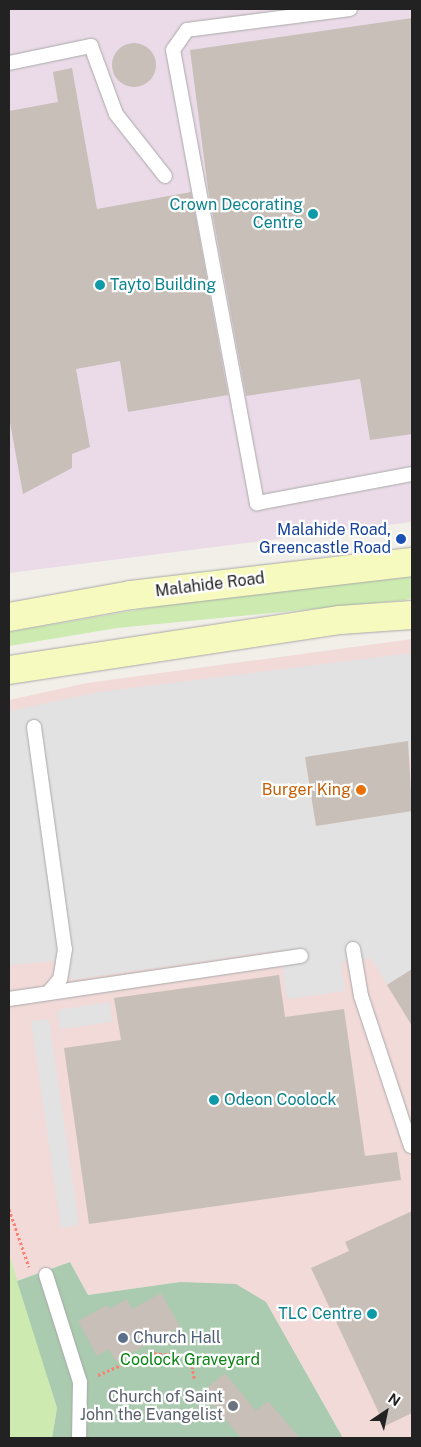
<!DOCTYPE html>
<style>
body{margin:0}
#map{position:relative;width:421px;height:1447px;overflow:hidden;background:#f2efe9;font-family:"Public Sans",sans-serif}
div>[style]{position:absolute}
.commercial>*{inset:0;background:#f2dad9}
.industrial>*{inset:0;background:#ebdbe8}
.grass>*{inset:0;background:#cdebb0}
.cemetery>*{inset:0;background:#aacbaf}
.parking>*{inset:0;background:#e2e2e2}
.building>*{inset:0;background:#c7bfb8}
.round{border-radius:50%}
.path>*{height:3px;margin-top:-1.5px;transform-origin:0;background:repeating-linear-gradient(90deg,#fa8072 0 2.5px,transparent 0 5px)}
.roads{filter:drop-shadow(0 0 1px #a9a9a9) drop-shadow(0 0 1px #a9a9a9)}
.lane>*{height:14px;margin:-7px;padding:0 7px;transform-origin:7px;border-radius:7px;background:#fff}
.secondary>*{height:28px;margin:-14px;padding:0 14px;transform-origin:14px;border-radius:14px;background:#f7fabf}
.dots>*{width:14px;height:14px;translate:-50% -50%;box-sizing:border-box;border:2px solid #fff;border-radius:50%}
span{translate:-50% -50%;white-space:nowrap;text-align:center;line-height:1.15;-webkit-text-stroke:4.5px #fff;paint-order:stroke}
.culture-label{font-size:16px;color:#0d838f}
.right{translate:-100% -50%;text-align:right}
.left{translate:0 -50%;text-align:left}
.transit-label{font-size:16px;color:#164399}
.street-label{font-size:16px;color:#222}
.food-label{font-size:16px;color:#c56008}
.service-label{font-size:16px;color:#4e5e75}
.park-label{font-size:16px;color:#0c8416}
.worship-label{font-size:16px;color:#5b616d}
.frame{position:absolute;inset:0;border:10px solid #222;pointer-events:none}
.north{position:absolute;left:361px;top:1387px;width:50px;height:50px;-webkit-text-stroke:4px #fff;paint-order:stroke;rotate:34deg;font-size:14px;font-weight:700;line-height:20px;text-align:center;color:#222}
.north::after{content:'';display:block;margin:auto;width:18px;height:22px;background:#222;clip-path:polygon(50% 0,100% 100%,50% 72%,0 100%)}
</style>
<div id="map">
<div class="commercial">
<i style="clip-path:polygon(412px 639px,412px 1438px,343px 1438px,266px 1302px,180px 1282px,88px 1295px,70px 1262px,17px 1281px,9px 1253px,9px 700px,87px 683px)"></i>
</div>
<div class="industrial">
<i style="clip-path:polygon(9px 9px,412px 9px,412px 522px,9px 573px)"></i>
</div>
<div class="grass">
<i style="clip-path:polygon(412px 577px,412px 598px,405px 600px,117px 628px,9px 646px,9px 632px,206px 598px)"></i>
<i style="clip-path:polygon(9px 1253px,57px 1408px,52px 1438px,9px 1438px)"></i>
</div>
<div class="cemetery">
<i style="clip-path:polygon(70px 1262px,88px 1295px,180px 1282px,236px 1284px,266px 1302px,343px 1438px,52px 1438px,57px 1408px,17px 1281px)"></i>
</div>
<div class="parking">
<i style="clip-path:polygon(412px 653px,412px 768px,407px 741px,305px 758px,316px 826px,412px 811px,412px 969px,387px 985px,371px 958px,341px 962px,345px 991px,287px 999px,280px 950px,70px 980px,68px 960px,9px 965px,9px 711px,98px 692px)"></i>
<i style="clip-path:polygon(110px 1002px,112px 1022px,60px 1029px,57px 1010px)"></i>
<i style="clip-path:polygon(49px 1019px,79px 1225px,61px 1228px,31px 1021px)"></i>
</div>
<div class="building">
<i style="clip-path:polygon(412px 18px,412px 434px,370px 440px,360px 379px,246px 396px,208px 189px,190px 50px)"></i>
<i class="round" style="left:112px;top:43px;width:44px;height:44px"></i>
<i style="clip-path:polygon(72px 68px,97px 209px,191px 192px,228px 395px,128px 412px,120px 361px,76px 369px,90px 447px,72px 454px,72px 468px,23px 494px,9px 417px,9px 111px,58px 102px,53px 72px)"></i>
<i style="clip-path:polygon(408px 741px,412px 811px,316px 826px,305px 757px)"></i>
<i style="clip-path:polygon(412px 969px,412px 1026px,387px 985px)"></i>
<i style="clip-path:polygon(279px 975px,285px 1017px,344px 1009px,365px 1156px,397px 1152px,401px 1180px,89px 1224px,64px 1048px,121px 1040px,114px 998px)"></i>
<i style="clip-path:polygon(412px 1211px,412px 1413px,385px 1426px,311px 1268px,349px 1251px,345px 1242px)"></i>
<i style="clip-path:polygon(161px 1293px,180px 1327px,116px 1361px,109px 1349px,97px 1356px,78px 1321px,107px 1305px,109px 1309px,127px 1299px,132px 1309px)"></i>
<i style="clip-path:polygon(225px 1373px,256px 1411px,268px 1401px,300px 1438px,241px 1438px,202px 1392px)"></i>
</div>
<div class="path">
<i style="left:9px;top:1209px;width:61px;rotate:71deg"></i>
<i style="left:98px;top:1375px;width:56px;rotate:-23.3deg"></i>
<i style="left:149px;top:1353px;width:41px;rotate:4.2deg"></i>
<i style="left:190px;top:1356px;width:25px;rotate:79deg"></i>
</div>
<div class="roads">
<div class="lane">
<i style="left:350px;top:9px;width:164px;rotate:172.7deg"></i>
<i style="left:187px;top:30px;width:24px;rotate:125deg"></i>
<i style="left:173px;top:50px;width:461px;rotate:79.5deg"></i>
<i style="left:257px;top:503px;width:158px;rotate:-10.6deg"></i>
<i style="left:9px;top:63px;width:84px;rotate:-11.7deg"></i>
<i style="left:91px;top:46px;width:72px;rotate:69.8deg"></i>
<i style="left:116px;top:114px;width:79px;rotate:51.7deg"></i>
<i style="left:34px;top:727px;width:224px;rotate:82.1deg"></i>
<i style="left:65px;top:949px;width:30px;rotate:99deg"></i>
<i style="left:60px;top:979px;width:16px;rotate:130deg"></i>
<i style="left:353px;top:949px;width:48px;rotate:80.3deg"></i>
<i style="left:361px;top:996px;width:158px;rotate:71.6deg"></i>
<i style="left:9px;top:999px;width:295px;rotate:-8.4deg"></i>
<i style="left:46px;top:1275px;width:112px;rotate:72.4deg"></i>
<i style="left:80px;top:1382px;width:56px;rotate:91deg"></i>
</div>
<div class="secondary">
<i style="left:9px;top:617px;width:124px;rotate:-10.2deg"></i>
<i style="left:131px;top:595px;width:283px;rotate:-6.7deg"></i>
<i style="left:9px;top:670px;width:335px;rotate:-8.6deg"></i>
<i style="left:340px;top:620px;width:72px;rotate:-4deg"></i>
</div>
</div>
<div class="dots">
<i style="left:313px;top:214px;background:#0f9aa8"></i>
<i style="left:100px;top:285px;background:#0f9aa8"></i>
<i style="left:401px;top:539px;background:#1a4fb4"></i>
<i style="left:361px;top:790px;background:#e8710a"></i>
<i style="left:214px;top:1100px;background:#0f9aa8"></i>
<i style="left:372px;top:1314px;background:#0f9aa8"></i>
<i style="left:123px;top:1338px;background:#5c6f8a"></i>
<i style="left:233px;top:1406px;background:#6b7280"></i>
</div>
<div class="culture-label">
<span class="right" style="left:303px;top:214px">Crown Decorating<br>Centre</span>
<span class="left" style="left:110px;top:285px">Tayto Building</span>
<span class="left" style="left:224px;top:1100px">Odeon Coolock</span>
<span class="right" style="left:362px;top:1314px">TLC Centre</span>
</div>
<div class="transit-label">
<span class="right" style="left:391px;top:539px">Malahide Road,<br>Greencastle Road</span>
</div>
<div class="street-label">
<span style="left:210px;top:585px;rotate:-7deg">Malahide Road</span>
</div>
<div class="food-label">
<span class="right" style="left:351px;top:790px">Burger King</span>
</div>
<div class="service-label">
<span class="left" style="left:133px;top:1338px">Church Hall</span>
</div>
<div class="park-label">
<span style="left:190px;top:1360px">Coolock Graveyard</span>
</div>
<div class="worship-label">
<span class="right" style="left:223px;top:1406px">Church of Saint<br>John the Evangelist</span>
</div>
<div class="frame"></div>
<div class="north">N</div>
</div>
